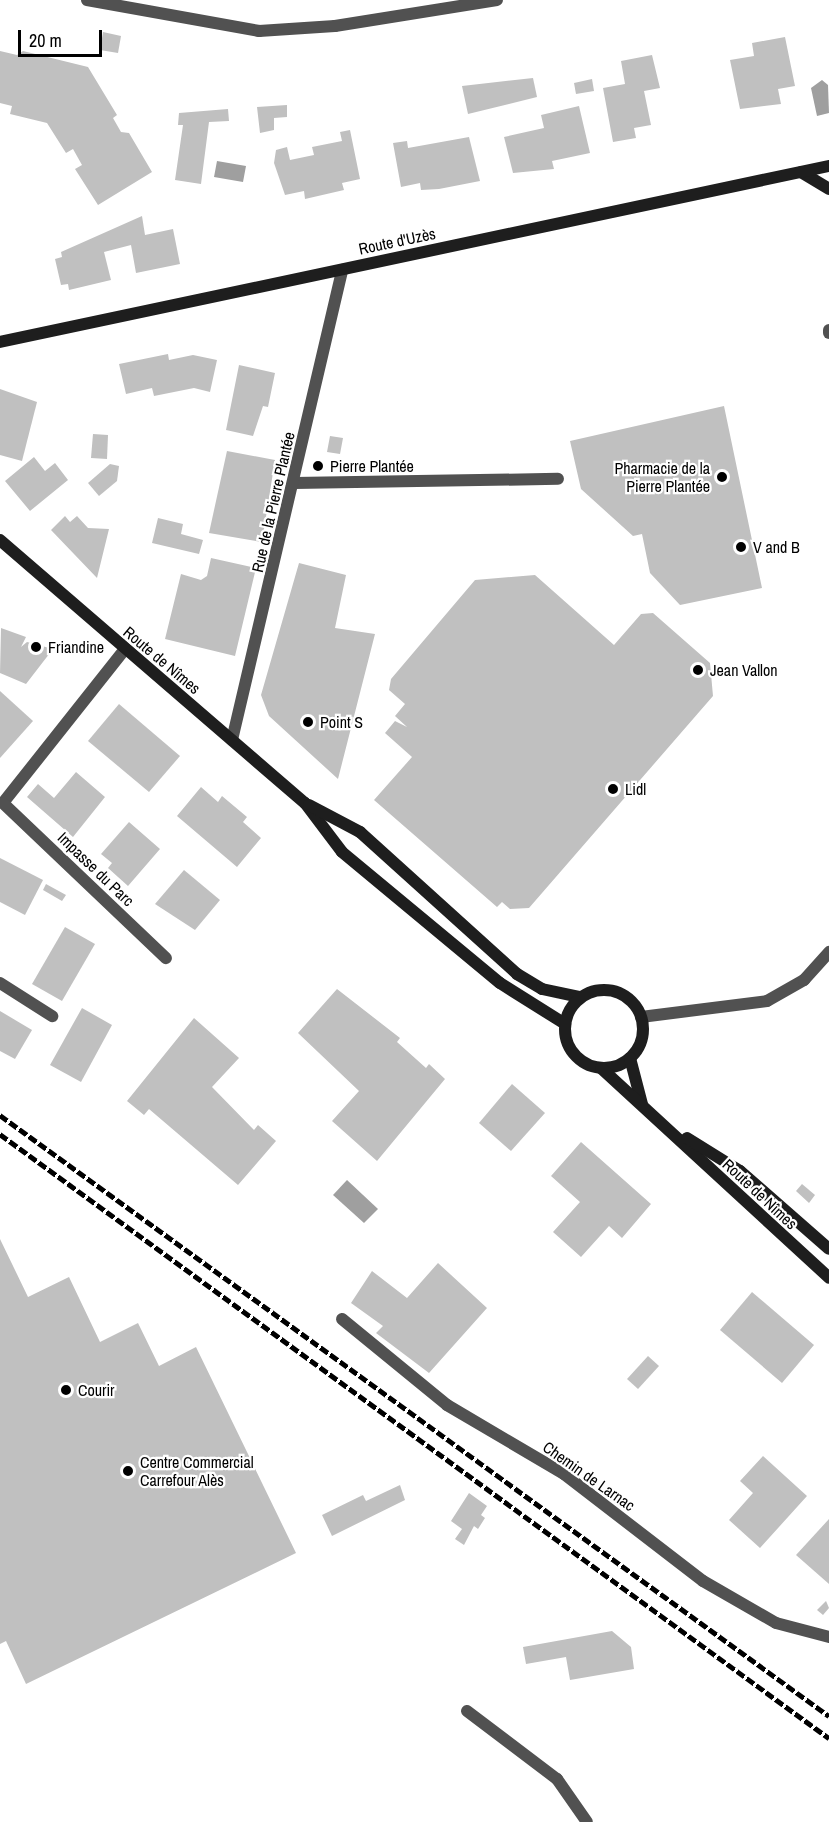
<!DOCTYPE html>
<meta charset="utf-8">
<style>
body{margin:0}
#map{position:relative;width:829px;height:1822px;overflow:hidden;background:#fff;font-family:"Archivo Narrow",sans-serif}
div>[style]{position:absolute}
.water>*{inset:0;background:#9f9f9f}
.building>*{inset:0;background:#c0c0c0}
.service>*{height:12px;margin:-6px;padding:0 6px;transform-origin:6px;border-radius:6px;background:#515151}
.minor>*{height:12px;margin:-6px;padding:0 6px;transform-origin:6px;border-radius:6px;background:#515151}
.secondary>*{height:12px;margin:-6px;padding:0 6px;transform-origin:6px;border-radius:6px;background:#1e1e1e}
.secondary>.ring{margin:-6px;padding:0;box-sizing:content-box;background:none;border:12px solid #1e1e1e;border-radius:50%}
.rail>*{height:4.5px;margin-top:-2.25px;transform-origin:0;background:repeating-linear-gradient(90deg,#000 0 9px,transparent 0 12px)}
.dots>*{width:16px;height:16px;translate:-50% -50%;box-sizing:border-box;border:3px solid #fff;border-radius:50%}
span{translate:-50% -50%;white-space:nowrap;text-align:center;line-height:1.15;-webkit-text-stroke:4.5px #fff;paint-order:stroke}
.street-label{font-size:16px;color:#000}
.poi-label{font-size:16px;color:#000}
.left{translate:0 -50%;text-align:left}
.right{translate:-100% -50%;text-align:right}
.scale{position:absolute;left:18px;top:30px;width:84px;height:27px;box-sizing:border-box;border:3px solid #000;border-top:0;padding-left:8px;font-size:18px;line-height:21px;white-space:nowrap;color:#000;-webkit-text-stroke:4px #fff;paint-order:stroke}
</style>
<div id="map">
<div class="water">
<i style="clip-path:polygon(822px 80px,828px 85px,829px 113px,817px 116px,811px 88px)"></i>
<i style="clip-path:polygon(217px 161px,246px 166px,243px 182px,214px 177px)"></i>
<i style="clip-path:polygon(347px 1180px,378px 1209px,364px 1223px,333px 1195px)"></i>
</div>
<div class="building">
<i style="clip-path:polygon(103px 32px,121px 36px,118px 53px,100px 50px)"></i>
<i style="clip-path:polygon(785px 37px,795px 86px,778px 89px,781px 104px,740px 109px,730px 60px,754px 56px,752px 43px)"></i>
<i style="clip-path:polygon(0 51px,17px 55px,23px 51px,88px 67px,117px 115px,113px 118px,121px 132px,129px 133px,152px 172px,98px 205px,75px 169px,82px 165px,73px 149px,66px 153px,47px 123px,10px 114px,12px 106px,0 103px)"></i>
<i style="clip-path:polygon(652px 55px,660px 88px,644px 91px,651px 125px,634px 128px,636px 138px,613px 142px,603px 88px,625px 84px,621px 61px)"></i>
<i style="clip-path:polygon(533px 78px,537px 97px,468px 114px,462px 86px)"></i>
<i style="clip-path:polygon(592px 79px,594px 91px,576px 94px,574px 83px)"></i>
<i style="clip-path:polygon(287px 105px,287px 117px,274px 118px,274px 130px,260px 133px,257px 107px)"></i>
<i style="clip-path:polygon(579px 106px,590px 153px,552px 161px,554px 169px,513px 173px,504px 137px,544px 128px,541px 115px)"></i>
<i style="clip-path:polygon(228px 109px,229px 121px,209px 122px,201px 184px,175px 180px,183px 125px,178px 125px,179px 113px)"></i>
<i style="clip-path:polygon(350px 130px,360px 179px,342px 183px,344px 190px,305px 199px,304px 191px,285px 195px,274px 163px,276px 150px,287px 147px,290px 160px,314px 155px,312px 147px,342px 141px,340px 132px)"></i>
<i style="clip-path:polygon(469px 137px,480px 181px,439px 189px,421px 190px,420px 183px,401px 187px,393px 143px,407px 141px,408px 148px)"></i>
<i style="clip-path:polygon(142px 216px,145px 235px,173px 229px,180px 264px,136px 273px,131px 245px,104px 252px,111px 280px,69px 290px,68px 284px,61px 285px,55px 259px,62px 257px,61px 252px)"></i>
<i style="clip-path:polygon(168px 354px,169px 360px,193px 355px,217px 360px,210px 392px,194px 388px,154px 396px,152px 388px,126px 394px,119px 364px)"></i>
<i style="clip-path:polygon(239px 365px,275px 373px,268px 407px,263px 406px,253px 436px,226px 430px)"></i>
<i style="clip-path:polygon(0 389px,37px 402px,22px 461px,0 455px)"></i>
<i style="clip-path:polygon(724px 406px,762px 588px,680px 605px,650px 573px,642px 534px,633px 536px,581px 489px,570px 441px)"></i>
<i style="clip-path:polygon(93px 434px,108px 435px,107px 459px,91px 458px)"></i>
<i style="clip-path:polygon(330px 436px,343px 438px,340px 454px,327px 452px)"></i>
<i style="clip-path:polygon(227px 451px,275px 460px,262px 542px,209px 533px)"></i>
<i style="clip-path:polygon(34px 457px,45px 471px,55px 463px,68px 480px,30px 511px,5px 481px)"></i>
<i style="clip-path:polygon(110px 464px,119px 466px,117px 481px,99px 496px,88px 483px)"></i>
<i style="clip-path:polygon(65px 516px,70px 522px,77px 516px,88px 528px,109px 529px,97px 578px,51px 530px)"></i>
<i style="clip-path:polygon(158px 518px,183px 524px,181px 534px,203px 540px,199px 554px,152px 543px)"></i>
<i style="clip-path:polygon(211px 558px,256px 568px,235px 656px,165px 639px,181px 574px,201px 580px,207px 576px)"></i>
<i style="clip-path:polygon(299px 563px,346px 575px,335px 628px,375px 634px,338px 779px,269px 716px,261px 695px)"></i>
<i style="clip-path:polygon(535px 575px,614px 645px,641px 614px,653px 613px,710px 663px,713px 696px,529px 908px,510px 909px,502px 902px,497px 907px,374px 800px,412px 757px,385px 733px,395px 721px,407px 727px,395px 716px,405px 704px,389px 690px,391px 679px,475px 580px)"></i>
<i style="clip-path:polygon(1px 628px,26px 637px,21px 647px,27px 642px,53px 649px,26px 684px,0 673px)"></i>
<i style="clip-path:polygon(0 691px,33px 721px,0 758px)"></i>
<i style="clip-path:polygon(119px 704px,180px 756px,149px 792px,88px 741px)"></i>
<i style="clip-path:polygon(76px 772px,105px 797px,73px 837px,27px 797px,38px 784px,54px 798px)"></i>
<i style="clip-path:polygon(201px 787px,218px 802px,222px 796px,247px 817px,243px 822px,261px 838px,237px 867px,177px 816px)"></i>
<i style="clip-path:polygon(129px 822px,160px 849px,128px 886px,108px 868px,112px 863px,101px 854px)"></i>
<i style="clip-path:polygon(0 858px,43px 880px,25px 915px,0 902px)"></i>
<i style="clip-path:polygon(184px 870px,220px 900px,195px 930px,155px 904px)"></i>
<i style="clip-path:polygon(46px 884px,66px 895px,62px 901px,43px 890px)"></i>
<i style="clip-path:polygon(65px 927px,95px 944px,62px 1001px,32px 984px)"></i>
<i style="clip-path:polygon(337px 989px,400px 1038px,397px 1042px,426px 1068px,429px 1064px,445px 1079px,377px 1161px,332px 1121px,359px 1091px,298px 1033px)"></i>
<i style="clip-path:polygon(82px 1008px,112px 1025px,81px 1082px,50px 1065px)"></i>
<i style="clip-path:polygon(0 1011px,32px 1030px,15px 1059px,0 1051px)"></i>
<i style="clip-path:polygon(194px 1018px,239px 1058px,212px 1087px,254px 1130px,258px 1125px,276px 1141px,238px 1185px,149px 1109px,144px 1115px,127px 1101px)"></i>
<i style="clip-path:polygon(512px 1084px,545px 1113px,511px 1151px,479px 1123px)"></i>
<i style="clip-path:polygon(581px 1142px,651px 1204px,622px 1238px,609px 1226px,581px 1257px,553px 1232px,580px 1202px,551px 1176px)"></i>
<i style="clip-path:polygon(802px 1184px,815px 1195px,809px 1203px,796px 1191px)"></i>
<i style="clip-path:polygon(0 1239px,28px 1297px,69px 1277px,100px 1342px,138px 1323px,159px 1366px,196px 1347px,296px 1553px,26px 1684px,6px 1641px,0 1644px)"></i>
<i style="clip-path:polygon(438px 1263px,487px 1308px,429px 1373px,376px 1333px,383px 1326px,351px 1303px,372px 1271px,407px 1298px)"></i>
<i style="clip-path:polygon(752px 1292px,814px 1345px,782px 1383px,720px 1330px)"></i>
<i style="clip-path:polygon(648px 1356px,659px 1366px,638px 1389px,627px 1379px)"></i>
<i style="clip-path:polygon(763px 1456px,807px 1496px,760px 1548px,729px 1520px,753px 1493px,740px 1481px)"></i>
<i style="clip-path:polygon(400px 1485px,405px 1500px,332px 1536px,322px 1515px,363px 1495px,366px 1501px)"></i>
<i style="clip-path:polygon(469px 1493px,487px 1506px,481px 1515px,485px 1518px,478px 1529px,474px 1526px,464px 1545px,455px 1539px,462px 1529px,451px 1521px)"></i>
<i style="clip-path:polygon(829px 1519px,829px 1584px,796px 1555px)"></i>
<i style="clip-path:polygon(826px 1601px,829px 1608px,823px 1615px,817px 1610px)"></i>
<i style="clip-path:polygon(612px 1631px,631px 1647px,634px 1669px,570px 1680px,566px 1657px,526px 1664px,523px 1647px)"></i>
</div>
<div class="service">
<i style="left:829px;top:330px;width:3px;rotate:90deg"></i>
<i style="left:294px;top:483px;width:264px;rotate:-0.9deg"></i>
<i style="left:641px;top:1017px;width:127px;rotate:-7.2deg"></i>
<i style="left:767px;top:1001px;width:43px;rotate:-29.6deg"></i>
<i style="left:804px;top:980px;width:38px;rotate:-48deg"></i>
</div>
<div class="minor">
<i style="left:87px;top:0;width:175px;rotate:10.2deg"></i>
<i style="left:259px;top:31px;width:76px;rotate:-3.8deg"></i>
<i style="left:335px;top:26px;width:164px;rotate:-9.1deg"></i>
<i style="left:125px;top:649px;width:196px;rotate:128.4deg"></i>
<i style="left:3px;top:803px;width:225px;rotate:43.6deg"></i>
<i style="left:232px;top:740px;width:483px;rotate:-76.8deg"></i>
<i style="left:0;top:983px;width:62px;rotate:32.4deg"></i>
<i style="left:342px;top:1319px;width:136px;rotate:39.3deg"></i>
<i style="left:447px;top:1405px;width:136px;rotate:30.5deg"></i>
<i style="left:564px;top:1474px;width:175px;rotate:37.6deg"></i>
<i style="left:703px;top:1581px;width:84px;rotate:29.9deg"></i>
<i style="left:776px;top:1623px;width:55px;rotate:14.8deg"></i>
<i style="left:467px;top:1711px;width:113px;rotate:37.1deg"></i>
<i style="left:557px;top:1779px;width:52px;rotate:55.1deg"></i>
</div>
<div class="secondary">
<i style="left:801px;top:172px;width:33px;rotate:31deg"></i>
<i style="left:0;top:342px;width:847px;rotate:-11.99deg"></i>
<i style="left:0;top:540px;width:403px;rotate:40.8deg"></i>
<i style="left:305px;top:803px;width:61px;rotate:52.9deg"></i>
<i style="left:342px;top:852px;width:205px;rotate:39.7deg"></i>
<i style="left:500px;top:983px;width:77px;rotate:32.2deg"></i>
<i style="left:309px;top:805px;width:58px;rotate:27.9deg"></i>
<i style="left:360px;top:832px;width:212px;rotate:42.1deg"></i>
<i style="left:517px;top:974px;width:29px;rotate:31deg"></i>
<i style="left:542px;top:989px;width:39px;rotate:12deg"></i>
<i class="ring" style="left:565px;top:990px;width:66px;height:66px"></i>
<i style="left:630px;top:1058px;width:48px;rotate:75.4deg"></i>
<i style="left:601px;top:1068px;width:310px;rotate:42.6deg"></i>
<i style="left:687px;top:1138px;width:62px;rotate:31.9deg"></i>
<i style="left:740px;top:1171px;width:118px;rotate:41.2deg"></i>
</div>
<div class="rail">
<i style="left:0;top:1115px;width:1024px;rotate:35.94deg"></i>
<i style="left:0;top:1134px;width:1026px;rotate:36.08deg"></i>
</div>
<div class="dots">
<i style="left:318px;top:466px;background:#000"></i>
<i style="left:722px;top:477px;background:#000"></i>
<i style="left:741px;top:547px;background:#000"></i>
<i style="left:36px;top:647px;background:#000"></i>
<i style="left:698px;top:670px;background:#000"></i>
<i style="left:308px;top:722px;background:#000"></i>
<i style="left:613px;top:789px;background:#000"></i>
<i style="left:66px;top:1390px;background:#000"></i>
<i style="left:128px;top:1471px;background:#000"></i>
</div>
<div class="street-label">
<span style="left:397px;top:241px;rotate:-12deg">Route d'Uzès</span>
<span style="left:273px;top:502px;rotate:-77deg">Rue de la Pierre Plantée</span>
<span style="left:162px;top:660px;rotate:40deg">Route de Nîmes</span>
<span style="left:96px;top:869px;rotate:44deg">Impasse du Parc</span>
<span style="left:760px;top:1194px;rotate:43deg">Route de Nîmes</span>
<span style="left:589px;top:1476px;rotate:35deg">Chemin de Larnac</span>
</div>
<div class="poi-label">
<span class="left" style="left:330px;top:466px">Pierre Plantée</span>
<span class="right" style="left:710px;top:477px">Pharmacie de la<br>Pierre Plantée</span>
<span class="left" style="left:753px;top:547px">V and B</span>
<span class="left" style="left:48px;top:647px">Friandine</span>
<span class="left" style="left:710px;top:670px">Jean Vallon</span>
<span class="left" style="left:320px;top:722px">Point S</span>
<span class="left" style="left:625px;top:789px">Lidl</span>
<span class="left" style="left:78px;top:1390px">Courir</span>
<span class="left" style="left:140px;top:1471px">Centre Commercial<br>Carrefour Alès</span>
</div>
<div class="scale">20 m</div>
</div>
